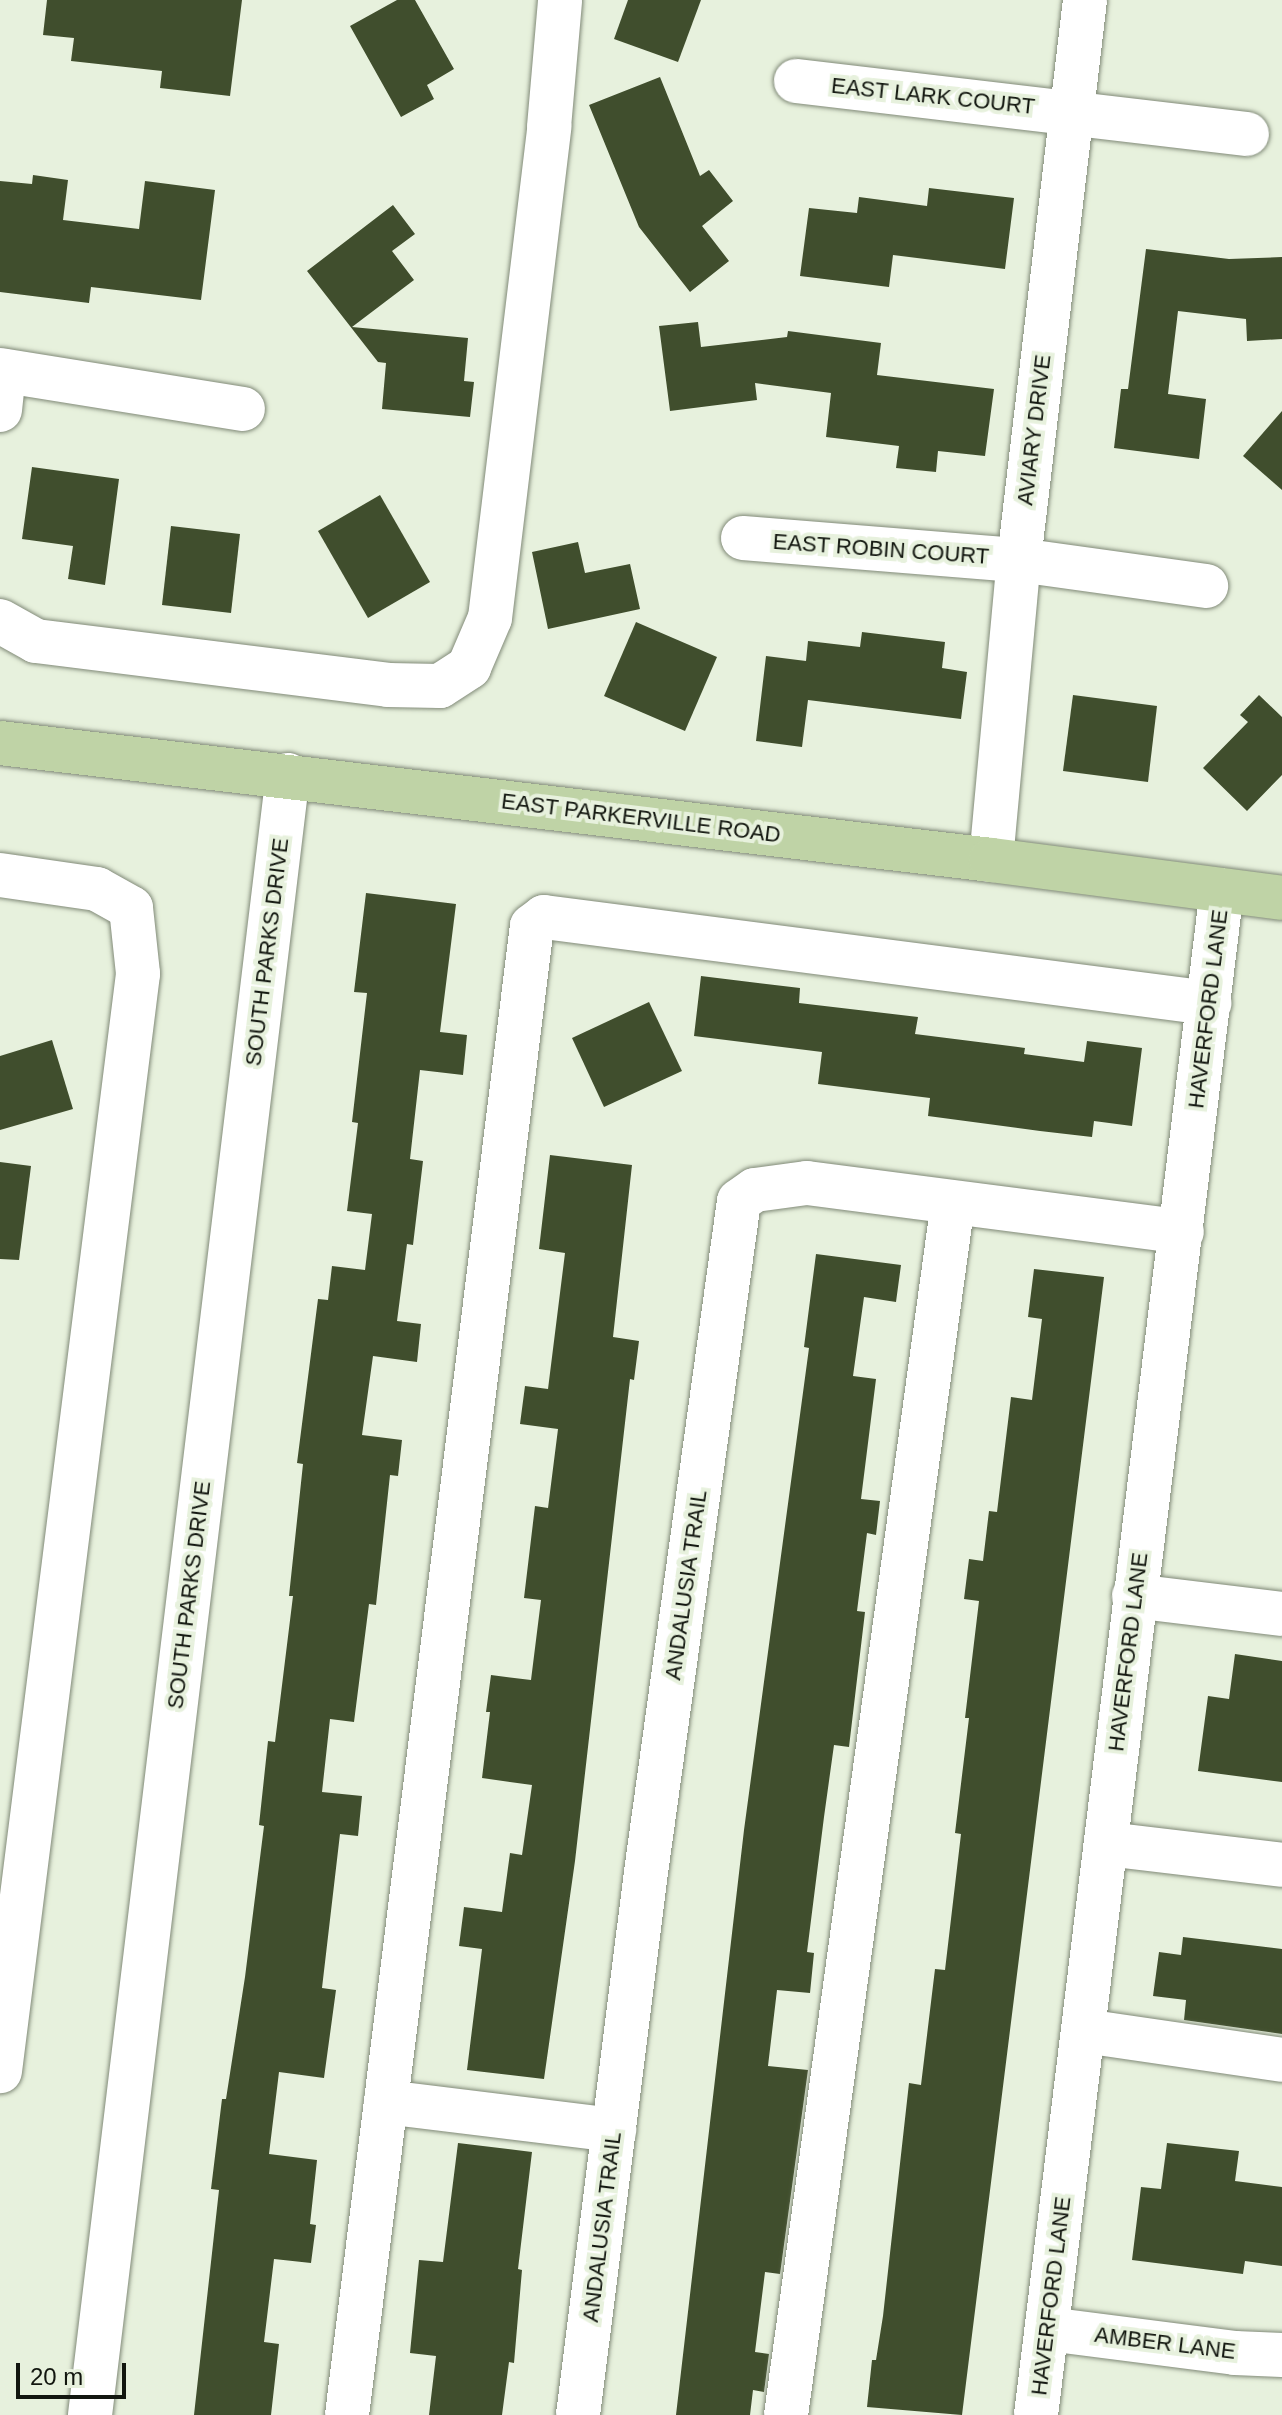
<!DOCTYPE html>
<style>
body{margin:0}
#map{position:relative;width:1282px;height:2415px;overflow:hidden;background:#e7f1dd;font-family:Helvetica,sans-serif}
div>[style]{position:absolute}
.building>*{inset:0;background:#404e2d}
.roads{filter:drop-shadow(0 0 2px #818a78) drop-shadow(0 0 2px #818a78)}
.minor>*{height:44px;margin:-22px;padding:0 22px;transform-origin:22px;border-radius:22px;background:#fff}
.major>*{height:44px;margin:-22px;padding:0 22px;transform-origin:22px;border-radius:22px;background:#bfd3a6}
span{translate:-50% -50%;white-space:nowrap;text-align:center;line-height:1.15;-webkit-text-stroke:8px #e7f1dd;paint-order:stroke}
.street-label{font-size:22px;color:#12160f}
.scale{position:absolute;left:16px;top:2363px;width:110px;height:36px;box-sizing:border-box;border:4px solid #12160f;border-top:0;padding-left:10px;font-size:24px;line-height:28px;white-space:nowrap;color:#12160f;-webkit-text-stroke:6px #e7f1dd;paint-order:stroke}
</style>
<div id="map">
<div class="building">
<i style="clip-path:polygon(47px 0,242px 0,230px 96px,160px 88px,162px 71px,71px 61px,74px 38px,43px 35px)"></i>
<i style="clip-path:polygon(397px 0,415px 0,454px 69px,427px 85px,434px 99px,401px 117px,350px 26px)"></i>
<i style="clip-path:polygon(628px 0,701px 0,678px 62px,614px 39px)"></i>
<i style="clip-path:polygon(660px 77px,700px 176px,709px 170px,733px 201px,702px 226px,729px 261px,690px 292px,639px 227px,589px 105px)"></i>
<i style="clip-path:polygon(33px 175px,68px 180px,63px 220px,139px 229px,145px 181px,215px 190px,201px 300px,91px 287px,89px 303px,0 292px,0 181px,32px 184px)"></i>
<i style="clip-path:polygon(929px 188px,1014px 198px,1005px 269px,893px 255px,889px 287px,800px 276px,809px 208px,857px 213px,859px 197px,927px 206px)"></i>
<i style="clip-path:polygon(393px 205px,415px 234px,392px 251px,414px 280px,352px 327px,468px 338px,464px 381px,474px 382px,470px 417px,382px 409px,386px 363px,378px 362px,307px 271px)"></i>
<i style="clip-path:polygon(1146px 249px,1229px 259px,1282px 257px,1282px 339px,1247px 341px,1246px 319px,1178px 311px,1168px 394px,1206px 399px,1199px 459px,1114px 448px,1121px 389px,1128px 389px)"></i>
<i style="clip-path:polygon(698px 322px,701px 347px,787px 337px,788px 331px,881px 343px,877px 375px,994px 389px,985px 456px,938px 451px,936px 472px,896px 468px,899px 446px,826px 437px,831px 393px,755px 383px,757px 400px,670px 411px,659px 326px)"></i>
<i style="clip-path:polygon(1282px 411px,1282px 490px,1243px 456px)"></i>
<i style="clip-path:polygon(32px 467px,119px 479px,105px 585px,68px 579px,73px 546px,22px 539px)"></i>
<i style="clip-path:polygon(380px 495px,430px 582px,368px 618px,318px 531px)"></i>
<i style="clip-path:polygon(171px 526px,240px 534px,231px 613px,162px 605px)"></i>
<i style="clip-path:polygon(578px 542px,585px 573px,630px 564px,640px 609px,548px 629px,532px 552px)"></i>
<i style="clip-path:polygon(636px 622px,717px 657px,685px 731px,604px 696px)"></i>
<i style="clip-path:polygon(862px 632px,945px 642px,942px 668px,967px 672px,961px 719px,808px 700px,802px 747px,756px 741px,766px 656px,806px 661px,808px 641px,860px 647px)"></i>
<i style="clip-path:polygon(1073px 695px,1157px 706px,1148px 782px,1063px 771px)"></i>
<i style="clip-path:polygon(1259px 695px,1282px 717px,1282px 775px,1247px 811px,1203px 768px,1248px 722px,1240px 715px)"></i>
<i style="clip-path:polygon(366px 893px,456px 904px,440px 1032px,467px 1035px,463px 1075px,420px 1070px,410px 1159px,423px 1161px,413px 1245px,407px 1244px,397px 1321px,421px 1324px,417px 1362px,373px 1356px,362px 1435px,402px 1440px,398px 1476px,390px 1475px,376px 1605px,369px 1604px,354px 1722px,330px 1719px,322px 1792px,362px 1796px,358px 1836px,340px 1834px,322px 1988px,336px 1990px,324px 2078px,279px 2072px,269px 2154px,317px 2160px,310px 2224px,316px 2225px,311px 2263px,274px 2259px,264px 2342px,279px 2344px,271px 2415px,194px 2415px,219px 2190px,211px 2189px,222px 2099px,226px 2099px,245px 1977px,264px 1826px,259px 1825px,268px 1741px,275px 1742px,293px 1596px,289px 1596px,303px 1464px,297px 1463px,318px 1299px,328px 1300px,332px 1266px,365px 1270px,372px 1214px,347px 1211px,358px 1123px,352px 1122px,367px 993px,354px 992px)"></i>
<i style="clip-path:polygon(701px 976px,800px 988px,799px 1003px,918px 1017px,915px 1034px,1025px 1048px,1024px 1054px,1084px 1062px,1087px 1041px,1142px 1048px,1132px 1126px,1094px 1121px,1092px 1137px,1040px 1131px,928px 1116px,930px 1098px,818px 1084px,822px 1052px,694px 1036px)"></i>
<i style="clip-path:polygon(649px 1002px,682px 1071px,604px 1107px,572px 1038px)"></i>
<i style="clip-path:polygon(52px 1040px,73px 1109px,0 1130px,0 1056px)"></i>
<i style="clip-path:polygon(550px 1155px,632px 1165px,613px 1337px,639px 1341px,634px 1380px,630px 1379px,575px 1861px,544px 2079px,467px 2070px,482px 1949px,459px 1946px,464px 1907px,502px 1912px,510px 1853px,522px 1855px,532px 1785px,482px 1778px,490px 1712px,486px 1712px,491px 1675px,531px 1680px,541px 1600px,524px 1598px,535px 1506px,548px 1508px,558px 1429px,520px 1424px,525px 1386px,548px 1389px,565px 1253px,539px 1249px)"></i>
<i style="clip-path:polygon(0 1162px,31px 1166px,19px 1260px,0 1259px)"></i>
<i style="clip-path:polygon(816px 1254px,901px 1265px,896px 1302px,864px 1297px,853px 1376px,876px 1379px,861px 1499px,880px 1501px,876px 1535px,867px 1533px,857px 1611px,865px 1612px,849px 1747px,834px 1745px,824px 1817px,807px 1952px,814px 1953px,810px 1993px,777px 1990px,768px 2066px,808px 2070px,780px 2274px,765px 2272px,755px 2352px,769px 2354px,764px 2392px,753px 2390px,750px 2415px,676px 2415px,744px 1830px,809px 1348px,804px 1347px)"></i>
<i style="clip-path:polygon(1034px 1269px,1104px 1277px,962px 2415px,867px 2407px,872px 2360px,876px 2360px,883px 2316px,909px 2083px,921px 2085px,935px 1969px,945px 1970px,961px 1834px,955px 1833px,969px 1718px,965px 1718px,979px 1601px,964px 1599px,969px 1559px,983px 1561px,989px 1511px,997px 1512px,1011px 1397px,1032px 1400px,1042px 1319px,1028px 1317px)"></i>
<i style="clip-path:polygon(1235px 1654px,1282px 1661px,1282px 1782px,1198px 1771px,1208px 1696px,1229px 1699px)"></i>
<i style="clip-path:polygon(1183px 1937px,1282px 1949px,1282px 2034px,1184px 2020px,1186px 2000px,1153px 1996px,1159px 1952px,1181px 1955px)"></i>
<i style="clip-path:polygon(458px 2143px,532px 2152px,518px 2269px,522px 2270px,514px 2363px,509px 2362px,502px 2415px,429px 2415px,436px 2356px,410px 2353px,419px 2260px,443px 2262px)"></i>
<i style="clip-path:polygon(1167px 2143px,1239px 2151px,1235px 2181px,1282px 2187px,1282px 2266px,1245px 2261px,1243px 2274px,1132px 2260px,1141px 2187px,1161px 2189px)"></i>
</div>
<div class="roads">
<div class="minor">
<i style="left:796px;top:81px;width:454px;rotate:6.7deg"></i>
<i style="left:0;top:370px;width:246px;rotate:9.1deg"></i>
<i style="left:0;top:410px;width:39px;rotate:-84deg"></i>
<i style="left:743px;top:538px;width:277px;rotate:4.6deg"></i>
<i style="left:1019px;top:560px;width:189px;rotate:7.9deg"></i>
<i style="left:0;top:621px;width:41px;rotate:29.1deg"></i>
<i style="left:36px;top:641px;width:355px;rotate:7.1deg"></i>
<i style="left:388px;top:685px;width:52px;rotate:1.1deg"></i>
<i style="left:440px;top:686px;width:35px;rotate:-33deg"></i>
<i style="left:469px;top:667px;width:53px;rotate:-66.8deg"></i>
<i style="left:490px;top:618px;width:495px;rotate:-83.1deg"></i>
<i style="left:549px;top:127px;width:127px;rotate:-85deg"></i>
<i style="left:991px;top:860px;width:301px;rotate:-84.7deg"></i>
<i style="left:1019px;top:560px;width:564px;rotate:-83.28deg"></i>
<i style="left:0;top:875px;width:98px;rotate:8.2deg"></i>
<i style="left:97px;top:889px;width:39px;rotate:29deg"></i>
<i style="left:131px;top:908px;width:66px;rotate:83.9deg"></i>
<i style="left:138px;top:974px;width:1106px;rotate:97.17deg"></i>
<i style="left:1134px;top:1596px;width:149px;rotate:6.9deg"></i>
<i style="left:1107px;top:1844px;width:176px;rotate:6.8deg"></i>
<i style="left:1084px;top:2031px;width:200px;rotate:8.3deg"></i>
<i style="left:386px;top:2102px;width:230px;rotate:7deg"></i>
<i style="left:1048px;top:2329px;width:189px;rotate:7.3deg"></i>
<i style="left:1235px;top:2353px;width:47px;rotate:2.4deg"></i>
<i style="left:90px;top:2415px;width:1652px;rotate:-83.12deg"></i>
<i style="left:347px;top:2415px;width:1500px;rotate:-82.92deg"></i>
<i style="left:532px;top:926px;width:15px;rotate:-37deg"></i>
<i style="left:544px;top:917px;width:671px;rotate:7.37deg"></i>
<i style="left:578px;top:2415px;width:547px;rotate:-82.86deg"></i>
<i style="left:646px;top:1872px;width:677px;rotate:-82.11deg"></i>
<i style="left:739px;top:1201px;width:19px;rotate:-35deg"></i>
<i style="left:755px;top:1190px;width:52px;rotate:-7.7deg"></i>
<i style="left:807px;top:1183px;width:378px;rotate:7.4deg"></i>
<i style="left:786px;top:2415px;width:1224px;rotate:-82.16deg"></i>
<i style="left:1036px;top:2415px;width:1536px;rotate:-83.05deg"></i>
</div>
<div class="major">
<i style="left:0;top:743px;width:998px;rotate:6.73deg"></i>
<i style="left:991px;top:860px;width:293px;rotate:7.4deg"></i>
</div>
</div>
<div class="street-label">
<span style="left:933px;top:96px;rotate:6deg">EAST LARK COURT</span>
<span style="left:1034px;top:430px;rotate:-83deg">AVIARY DRIVE</span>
<span style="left:881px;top:549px;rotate:4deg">EAST ROBIN COURT</span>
<span style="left:641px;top:818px;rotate:7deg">EAST PARKERVILLE ROAD</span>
<span style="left:267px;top:952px;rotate:-83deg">SOUTH PARKS DRIVE</span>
<span style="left:1208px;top:1009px;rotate:-83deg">HAVERFORD LANE</span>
<span style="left:686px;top:1585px;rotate:-82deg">ANDALUSIA TRAIL</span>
<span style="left:189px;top:1595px;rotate:-83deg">SOUTH PARKS DRIVE</span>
<span style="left:1128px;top:1652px;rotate:-83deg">HAVERFORD LANE</span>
<span style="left:602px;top:2227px;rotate:-83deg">ANDALUSIA TRAIL</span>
<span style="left:1051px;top:2296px;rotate:-83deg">HAVERFORD LANE</span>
<span style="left:1165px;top:2343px;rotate:7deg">AMBER LANE</span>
</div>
<div class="scale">20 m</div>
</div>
